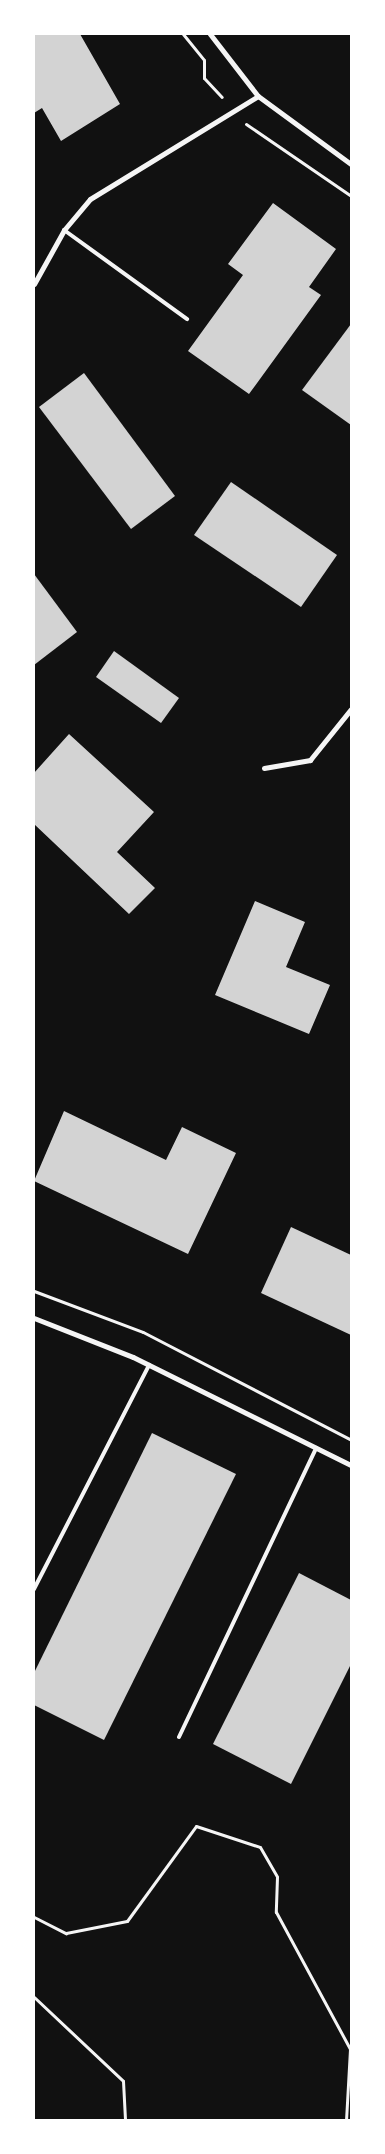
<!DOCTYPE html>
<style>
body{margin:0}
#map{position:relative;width:385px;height:2154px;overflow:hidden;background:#111;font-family:"Alegreya Sans",sans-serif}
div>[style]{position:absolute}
.building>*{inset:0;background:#d3d3d3}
.path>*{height:3px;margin:-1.5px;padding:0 1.5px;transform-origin:1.5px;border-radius:1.5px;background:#f5f5f5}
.service>*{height:4px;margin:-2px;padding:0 2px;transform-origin:2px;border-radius:2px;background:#f5f5f5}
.minor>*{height:5px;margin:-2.5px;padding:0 2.5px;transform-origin:2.5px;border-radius:2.5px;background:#f5f5f5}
span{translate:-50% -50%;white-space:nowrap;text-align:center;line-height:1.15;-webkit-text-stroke:4px #fff;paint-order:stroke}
.frame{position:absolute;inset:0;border:35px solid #fff;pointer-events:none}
</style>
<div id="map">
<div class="building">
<i style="clip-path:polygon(34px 34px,80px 34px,120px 104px,61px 141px,42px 108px,34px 113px)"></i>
<i style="clip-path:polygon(273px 203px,336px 249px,309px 287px,321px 295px,249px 394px,188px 351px,243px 275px,228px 264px)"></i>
<i style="clip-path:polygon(351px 324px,351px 425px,302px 390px)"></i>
<i style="clip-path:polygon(84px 373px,175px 496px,131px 529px,39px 407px)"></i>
<i style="clip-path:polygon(231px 482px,337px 555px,301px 607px,194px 535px)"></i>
<i style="clip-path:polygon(34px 574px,77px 632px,34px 665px)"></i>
<i style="clip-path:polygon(114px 651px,179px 698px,161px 723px,96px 677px)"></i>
<i style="clip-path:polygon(69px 734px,154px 812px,117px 852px,155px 888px,129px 914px,34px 824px,34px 773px)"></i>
<i style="clip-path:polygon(255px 901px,305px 922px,286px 967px,330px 985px,309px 1034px,215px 995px)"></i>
<i style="clip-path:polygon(64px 1111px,166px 1160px,182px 1127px,236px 1153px,188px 1254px,34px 1181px)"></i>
<i style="clip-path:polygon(291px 1227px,351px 1255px,351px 1335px,261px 1293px)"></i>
<i style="clip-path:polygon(152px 1433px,236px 1474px,104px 1740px,34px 1705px,34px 1673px)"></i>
<i style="clip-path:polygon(299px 1573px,351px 1600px,351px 1664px,291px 1784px,213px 1744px)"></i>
</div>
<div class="path">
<i style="left:183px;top:34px;width:33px;rotate:51deg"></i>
<i style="left:204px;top:60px;width:18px;rotate:90deg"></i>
<i style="left:204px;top:78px;width:26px;rotate:47deg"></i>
<i style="left:246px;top:124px;width:127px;rotate:34.4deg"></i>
<i style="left:34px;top:1291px;width:116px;rotate:20.6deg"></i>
<i style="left:143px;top:1332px;width:234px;rotate:27.4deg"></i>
<i style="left:34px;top:1917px;width:36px;rotate:27deg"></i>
<i style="left:66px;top:1933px;width:62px;rotate:-11.1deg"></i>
<i style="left:127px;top:1921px;width:117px;rotate:-54deg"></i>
<i style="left:196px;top:1826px;width:67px;rotate:18.2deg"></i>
<i style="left:260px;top:1847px;width:34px;rotate:60deg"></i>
<i style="left:277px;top:1877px;width:35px;rotate:92deg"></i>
<i style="left:276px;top:1912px;width:156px;rotate:61.6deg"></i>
<i style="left:350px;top:2049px;width:71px;rotate:93.2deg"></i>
<i style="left:34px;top:1997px;width:122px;rotate:43.3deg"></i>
<i style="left:123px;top:2081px;width:39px;rotate:87deg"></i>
</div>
<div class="service">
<i style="left:64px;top:230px;width:152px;rotate:35.9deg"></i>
<i style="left:34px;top:1589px;width:252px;rotate:-62.8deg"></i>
<i style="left:179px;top:1737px;width:320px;rotate:-64.6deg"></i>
</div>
<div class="minor">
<i style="left:210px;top:34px;width:78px;rotate:52.3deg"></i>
<i style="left:258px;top:96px;width:115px;rotate:36.2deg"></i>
<i style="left:34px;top:284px;width:62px;rotate:-60.9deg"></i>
<i style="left:64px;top:230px;width:40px;rotate:-50deg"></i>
<i style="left:90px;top:199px;width:197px;rotate:-31.5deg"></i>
<i style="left:264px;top:768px;width:47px;rotate:-9.9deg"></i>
<i style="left:310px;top:760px;width:65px;rotate:-51.2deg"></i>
<i style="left:34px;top:1318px;width:106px;rotate:21.5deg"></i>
<i style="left:133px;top:1357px;width:243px;rotate:26.4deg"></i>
</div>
<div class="frame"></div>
</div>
